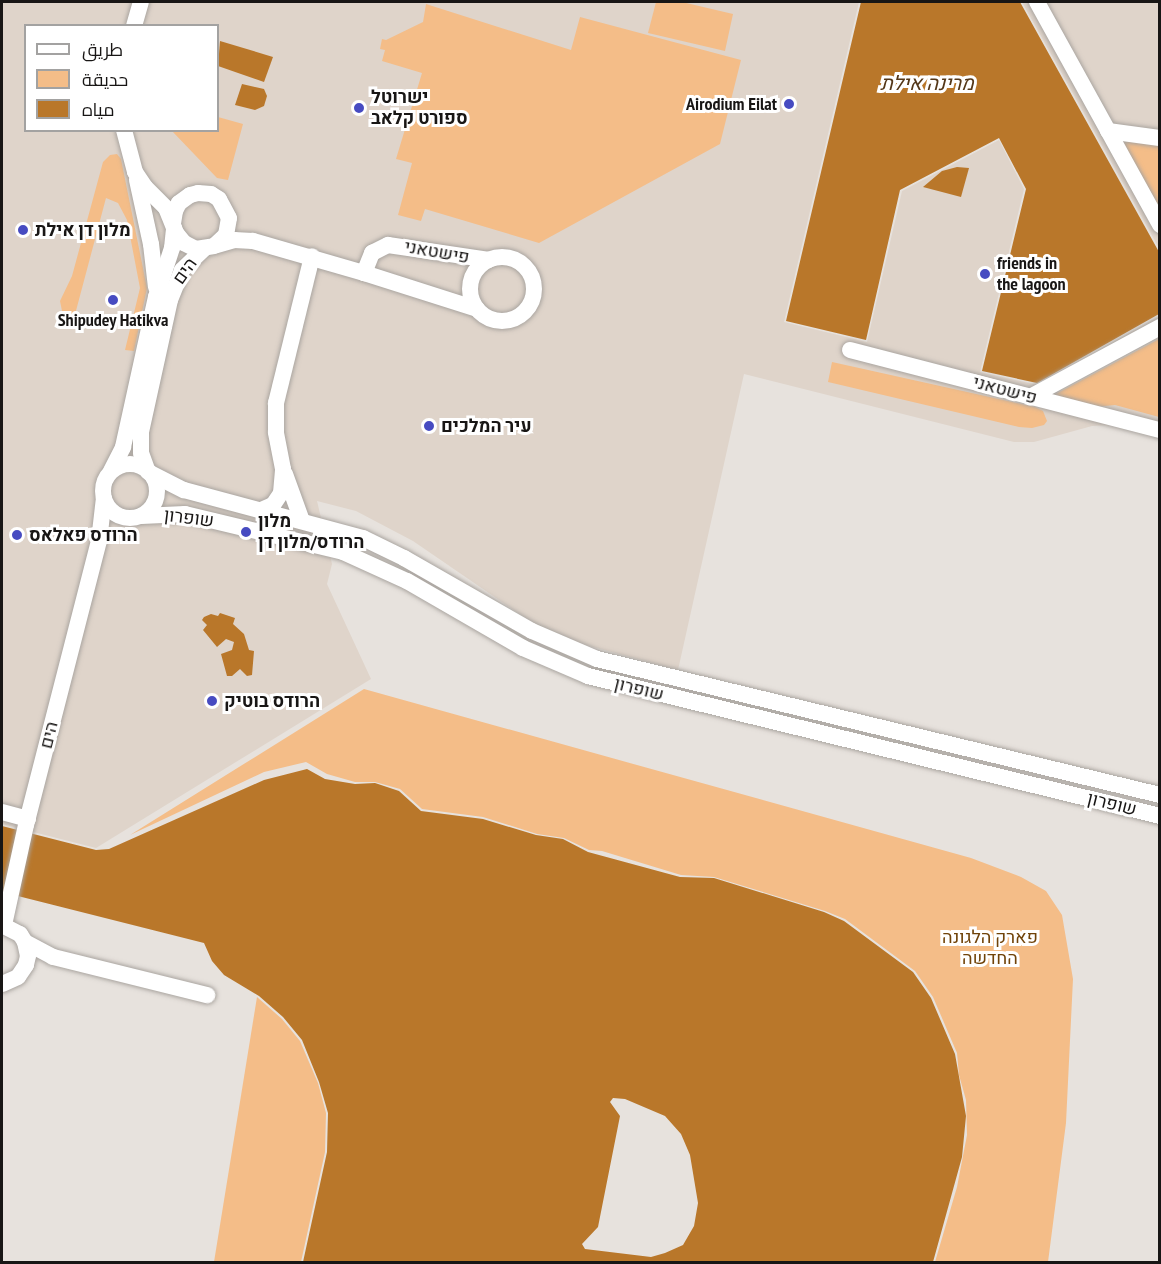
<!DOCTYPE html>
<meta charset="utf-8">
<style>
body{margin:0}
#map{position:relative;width:1161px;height:1264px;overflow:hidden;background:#e7e2dd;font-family:"PT Sans Narrow",Cairo,Heebo,sans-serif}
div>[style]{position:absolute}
.built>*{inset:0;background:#dfd4ca}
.green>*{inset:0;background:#f4bd88}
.water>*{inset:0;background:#b9772a}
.roads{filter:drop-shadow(0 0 2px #aaa5a0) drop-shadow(0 0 2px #aaa5a0)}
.street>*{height:16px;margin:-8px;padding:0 8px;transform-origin:8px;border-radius:8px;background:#fff}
.street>.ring{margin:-8px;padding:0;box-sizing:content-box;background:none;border:16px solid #fff;border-radius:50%}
.dots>*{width:16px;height:16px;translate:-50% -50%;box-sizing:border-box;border:3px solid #fff;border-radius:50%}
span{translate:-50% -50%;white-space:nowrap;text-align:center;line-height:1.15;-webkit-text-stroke:6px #fff;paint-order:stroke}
.poi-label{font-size:18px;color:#181615;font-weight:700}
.left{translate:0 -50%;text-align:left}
.right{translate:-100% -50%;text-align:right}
.street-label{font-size:18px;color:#181615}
.park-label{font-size:18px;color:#704309}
.water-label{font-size:20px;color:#543718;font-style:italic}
.frame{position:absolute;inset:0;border:3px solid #181615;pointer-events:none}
.legend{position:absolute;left:24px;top:24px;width:195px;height:108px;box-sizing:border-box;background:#fff;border:2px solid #a3a2a1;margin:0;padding:8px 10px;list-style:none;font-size:18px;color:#181615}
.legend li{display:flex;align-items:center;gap:12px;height:30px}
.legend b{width:30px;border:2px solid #a3a2a1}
</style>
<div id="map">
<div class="built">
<i style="clip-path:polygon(evenodd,2px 2px,859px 2px,784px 322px,867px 342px,902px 191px,999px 140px,1024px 189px,980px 372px,1038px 385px,1159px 316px,1159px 437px,1112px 425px,1092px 426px,1034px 442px,1014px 442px,744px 374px,678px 670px,582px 644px,540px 628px,413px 541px,356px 511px,317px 501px,332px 564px,327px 584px,371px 679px,96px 848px,2px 824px,2px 2px,26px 26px,218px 26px,218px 130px,26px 130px,26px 26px)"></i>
<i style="clip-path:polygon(1022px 2px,1159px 2px,1159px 248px)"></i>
</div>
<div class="green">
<i style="clip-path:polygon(656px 2px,682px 2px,733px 14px,725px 51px,648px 33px)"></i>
<i style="clip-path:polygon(426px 4px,571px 50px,580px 17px,741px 60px,720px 144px,539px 243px,425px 209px,421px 221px,398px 215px,412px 163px,396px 159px,422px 73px,382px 61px,385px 50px,380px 49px,382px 39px,386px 40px,423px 22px)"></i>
<i style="clip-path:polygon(218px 117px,243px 124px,228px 180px,217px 178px,172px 131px,218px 130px)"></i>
<i style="clip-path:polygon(1119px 137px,1159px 143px,1159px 209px)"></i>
<i style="clip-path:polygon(117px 154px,121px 159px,147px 288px,134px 351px,125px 350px,140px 288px,127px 220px,118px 203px,106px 198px,73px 322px,63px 316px,60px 301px,72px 276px,103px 162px,110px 155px)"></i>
<i style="clip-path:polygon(1159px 339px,1159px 417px,1115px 405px,1085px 408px,1052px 396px)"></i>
<i style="clip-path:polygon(832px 362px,1035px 407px,1043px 411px,1047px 421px,1044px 425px,1032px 428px,1019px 427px,828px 382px)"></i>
<i style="clip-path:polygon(364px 689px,971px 858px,1021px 877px,1046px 891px,1062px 915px,1073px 979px,1066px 1123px,1048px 1262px,935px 1262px,957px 1187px,967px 1135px,966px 1100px,959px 1075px,957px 1053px,933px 997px,915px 971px,845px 919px,825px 911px,714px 877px,681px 875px,602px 851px,589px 850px,564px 838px,537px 834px,483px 817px,422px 809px,400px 789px,375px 782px,355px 782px,327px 774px,306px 762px,264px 772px,130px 835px)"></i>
<i style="clip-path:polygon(257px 997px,282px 1019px,300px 1041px,318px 1083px,326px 1113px,325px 1152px,301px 1262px,214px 1262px)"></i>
</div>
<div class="water">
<i style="clip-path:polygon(861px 2px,1020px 2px,1159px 252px,1159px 314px,1037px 383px,982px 371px,1026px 189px,999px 138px,900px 190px,866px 340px,786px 321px)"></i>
<i style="clip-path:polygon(220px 41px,273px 57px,264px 82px,218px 66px)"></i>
<i style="clip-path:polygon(242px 84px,264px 89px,267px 96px,264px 106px,255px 110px,235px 105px)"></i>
<i style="clip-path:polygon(957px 167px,969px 168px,961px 197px,923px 187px,942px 171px)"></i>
<i style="clip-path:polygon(220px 613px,235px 618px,233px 624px,244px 634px,249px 650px,254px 651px,252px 675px,247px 676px,240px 669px,232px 676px,227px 676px,221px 654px,232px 650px,234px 642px,226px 639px,217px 647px,203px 630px,207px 625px,202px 620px,204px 617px,211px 614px,218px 616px)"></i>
<i style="clip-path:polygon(evenodd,307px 769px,325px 779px,355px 784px,375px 783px,399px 791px,421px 811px,483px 819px,536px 835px,563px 839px,588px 852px,680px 877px,714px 878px,824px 912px,844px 921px,913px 972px,931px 998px,955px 1054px,966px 1116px,962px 1157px,933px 1262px,303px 1262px,327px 1152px,328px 1113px,319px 1082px,302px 1040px,283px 1017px,259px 996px,224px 975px,212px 961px,204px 943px,2px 892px,2px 826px,96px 850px,109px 849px,264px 780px,307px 769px,613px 1098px,625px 1099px,665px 1116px,681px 1134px,690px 1155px,698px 1203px,694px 1226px,683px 1245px,665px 1253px,651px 1257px,585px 1249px,582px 1244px,598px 1227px,620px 1116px,610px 1102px,613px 1098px)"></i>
</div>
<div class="roads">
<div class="street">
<i style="left:1037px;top:2px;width:255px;rotate:61.1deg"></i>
<i style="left:134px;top:26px;width:25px;rotate:-74deg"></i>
<i style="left:124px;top:130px;width:43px;rotate:75.3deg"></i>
<i style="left:135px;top:172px;width:18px;rotate:56deg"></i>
<i style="left:145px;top:187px;width:30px;rotate:45deg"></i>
<i style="left:166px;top:208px;width:27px;rotate:68deg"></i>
<i style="left:176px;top:233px;width:13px;rotate:51deg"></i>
<i style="left:184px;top:243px;width:13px;rotate:27deg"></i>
<i style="left:196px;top:249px;width:18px;rotate:-9deg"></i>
<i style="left:214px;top:246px;width:16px;rotate:-43deg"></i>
<i style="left:226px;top:235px;width:17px;rotate:-80deg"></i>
<i style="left:229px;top:218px;width:21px;rotate:-118deg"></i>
<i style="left:219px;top:199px;width:9px;rotate:-148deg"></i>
<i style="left:211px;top:194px;width:13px;rotate:-176deg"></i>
<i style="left:198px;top:193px;width:8px;rotate:166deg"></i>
<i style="left:190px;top:195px;width:14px;rotate:144deg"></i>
<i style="left:179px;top:203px;width:9px;rotate:117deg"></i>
<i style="left:175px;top:211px;width:13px;rotate:99deg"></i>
<i style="left:1108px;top:131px;width:52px;rotate:7.7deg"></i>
<i style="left:137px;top:180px;width:66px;rotate:77.7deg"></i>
<i style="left:151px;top:244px;width:43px;rotate:83.4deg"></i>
<i style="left:217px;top:245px;width:18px;rotate:-16deg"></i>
<i style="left:234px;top:240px;width:19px;rotate:3deg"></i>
<i style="left:253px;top:241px;width:116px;rotate:16.1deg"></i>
<i class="ring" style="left:470px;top:257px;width:48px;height:48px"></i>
<i style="left:477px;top:309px;width:119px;rotate:-162.3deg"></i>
<i style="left:364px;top:273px;width:22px;rotate:-68deg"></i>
<i style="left:372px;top:253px;width:18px;rotate:-27deg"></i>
<i style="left:388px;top:245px;width:102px;rotate:8.4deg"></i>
<i style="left:850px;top:350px;width:320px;rotate:14.5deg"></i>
<i style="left:1030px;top:397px;width:148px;rotate:-28.3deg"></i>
<i class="ring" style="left:103px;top:464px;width:38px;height:38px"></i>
<i style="left:111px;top:471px;width:27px;rotate:-63deg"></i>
<i style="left:123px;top:447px;width:154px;rotate:-77.6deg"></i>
<i style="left:156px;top:297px;width:52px;rotate:-71.9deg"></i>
<i style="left:172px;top:248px;width:20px;rotate:-84deg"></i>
<i style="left:148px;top:472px;width:20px;rotate:-110deg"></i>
<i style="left:141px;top:453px;width:21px;rotate:-90deg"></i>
<i style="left:141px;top:432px;width:135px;rotate:-77.6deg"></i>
<i style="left:170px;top:300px;width:32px;rotate:-68deg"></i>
<i style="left:182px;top:270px;width:30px;rotate:-44deg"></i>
<i style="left:150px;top:473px;width:38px;rotate:27deg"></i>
<i style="left:184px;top:490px;width:185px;rotate:15deg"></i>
<i style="left:363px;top:538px;width:46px;rotate:26deg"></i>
<i style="left:404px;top:558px;width:147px;rotate:29.7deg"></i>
<i style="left:532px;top:631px;width:71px;rotate:23.3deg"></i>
<i style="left:597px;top:659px;width:579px;rotate:13.58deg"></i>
<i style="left:285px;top:474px;width:50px;rotate:70.1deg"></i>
<i style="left:261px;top:510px;width:13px;rotate:-23deg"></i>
<i style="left:273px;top:505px;width:14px;rotate:-56deg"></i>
<i style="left:281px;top:493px;width:24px;rotate:-85deg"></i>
<i style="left:283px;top:469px;width:38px;rotate:-101deg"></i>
<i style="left:276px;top:432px;width:29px;rotate:-90deg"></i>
<i style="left:276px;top:403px;width:151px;rotate:-76.2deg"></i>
<i style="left:141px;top:516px;width:44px;rotate:-2.6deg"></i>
<i style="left:185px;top:514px;width:163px;rotate:13.5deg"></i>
<i style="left:343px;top:552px;width:70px;rotate:24.4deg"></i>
<i style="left:407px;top:581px;width:134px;rotate:30deg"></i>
<i style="left:523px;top:648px;width:71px;rotate:23.3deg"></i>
<i style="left:588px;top:676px;width:589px;rotate:13.75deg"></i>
<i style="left:2px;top:812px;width:27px;rotate:15deg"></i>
<i style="left:2px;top:925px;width:20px;rotate:27deg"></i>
<i style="left:20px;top:934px;width:9px;rotate:58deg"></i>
<i style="left:25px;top:942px;width:14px;rotate:78deg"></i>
<i style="left:28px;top:956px;width:9px;rotate:103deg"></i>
<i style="left:26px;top:965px;width:14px;rotate:124deg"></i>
<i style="left:18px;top:977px;width:17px;rotate:156deg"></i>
<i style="left:4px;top:925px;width:102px;rotate:-77.6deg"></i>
<i style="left:26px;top:825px;width:293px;rotate:-75.6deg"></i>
<i style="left:99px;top:541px;width:43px;rotate:-83.4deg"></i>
<i style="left:25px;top:942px;width:32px;rotate:28deg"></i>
<i style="left:53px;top:957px;width:159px;rotate:13.9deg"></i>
</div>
</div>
<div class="dots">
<i style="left:789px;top:104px;background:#474bc1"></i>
<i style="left:359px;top:108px;background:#474bc1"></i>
<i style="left:23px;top:230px;background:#474bc1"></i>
<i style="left:985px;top:274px;background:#474bc1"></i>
<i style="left:113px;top:300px;background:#474bc1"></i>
<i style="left:429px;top:426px;background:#474bc1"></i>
<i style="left:246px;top:532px;background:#474bc1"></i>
<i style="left:17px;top:535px;background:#474bc1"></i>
<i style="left:212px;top:701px;background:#474bc1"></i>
</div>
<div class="poi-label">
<span class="left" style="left:371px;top:108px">ישרוטל<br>ספורט קלאב</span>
<span class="right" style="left:777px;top:104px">Airodium Eilat</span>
<span class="left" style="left:35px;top:230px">מלון דן אילת</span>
<span class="left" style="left:997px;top:274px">friends in<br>the lagoon</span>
<span style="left:113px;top:320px">Shipudey Hatikva</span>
<span class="left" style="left:441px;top:426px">עיר המלכים</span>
<span class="left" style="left:258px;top:532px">מלון<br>הרודס/מלון דן</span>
<span class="left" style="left:29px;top:535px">הרודס פאלאס</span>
<span class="left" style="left:224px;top:701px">הרודס בוטיק</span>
</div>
<div class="street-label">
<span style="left:437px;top:252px;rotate:10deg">פישטאני</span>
<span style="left:185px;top:271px;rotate:-55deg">הים</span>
<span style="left:1005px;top:390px;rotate:15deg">פישטאני</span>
<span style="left:189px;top:518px;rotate:7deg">שופרון</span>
<span style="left:639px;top:689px;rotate:14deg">שופרון</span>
<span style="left:49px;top:735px;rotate:-76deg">הים</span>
<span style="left:1112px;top:804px;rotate:14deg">שופרון</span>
</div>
<div class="park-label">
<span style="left:990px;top:948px">פארק הלגונה<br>החדשה</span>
</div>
<div class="water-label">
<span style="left:927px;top:83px">מרינה אילת</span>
</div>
<div class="frame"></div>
<ul class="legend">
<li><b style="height:8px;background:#fff"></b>طريق</li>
<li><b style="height:16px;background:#f4bd88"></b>حديقة</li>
<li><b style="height:16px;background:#b9772a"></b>مياه</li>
</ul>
</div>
